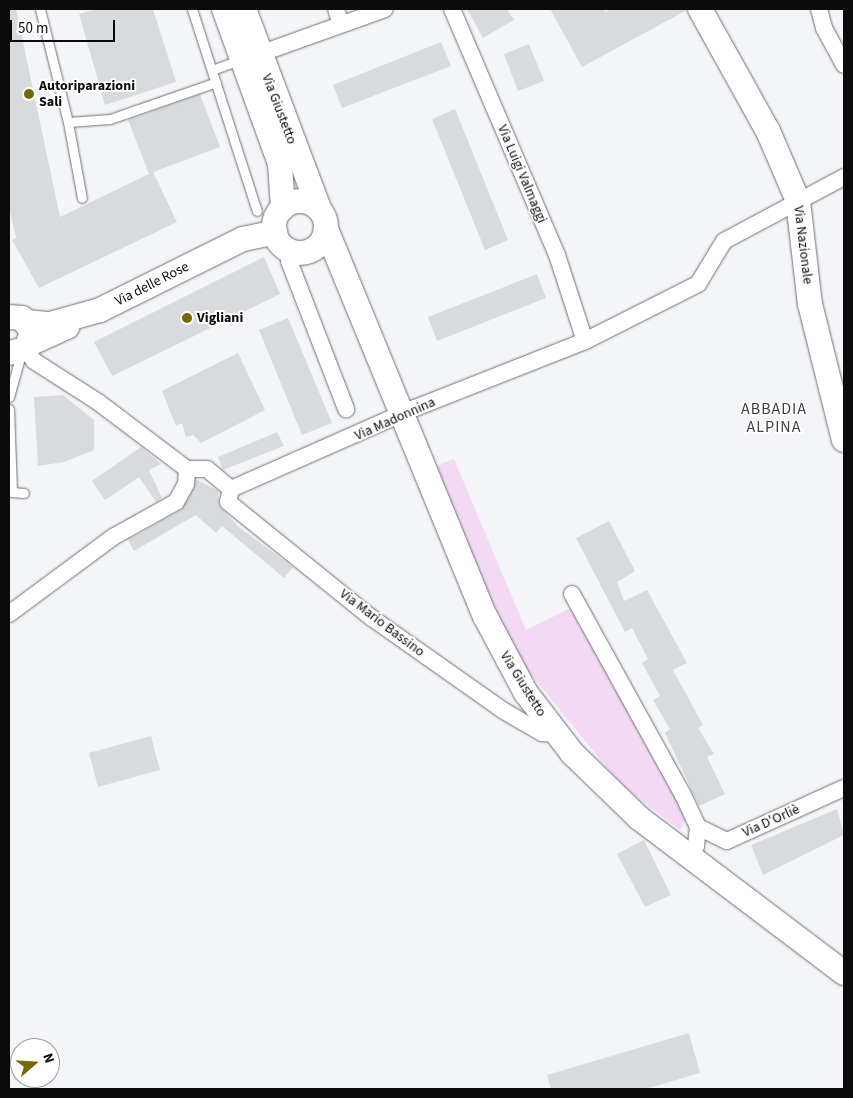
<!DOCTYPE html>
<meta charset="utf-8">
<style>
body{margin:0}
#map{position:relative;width:853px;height:1098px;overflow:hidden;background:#f3f5f9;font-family:"Source Sans 3",sans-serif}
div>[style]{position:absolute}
.green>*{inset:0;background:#f4d9f5}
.building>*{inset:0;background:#d7dbdd}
.roads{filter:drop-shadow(0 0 1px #6d6f72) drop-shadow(0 0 1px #6d6f72)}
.lane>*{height:9px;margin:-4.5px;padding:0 4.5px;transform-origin:4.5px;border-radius:4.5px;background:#fff}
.street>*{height:16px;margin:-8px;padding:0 8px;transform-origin:8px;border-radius:8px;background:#fff}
.secondary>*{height:24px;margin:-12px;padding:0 12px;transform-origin:12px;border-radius:12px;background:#fff}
.secondary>.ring{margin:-12px;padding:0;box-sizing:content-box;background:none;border:24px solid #fff;border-radius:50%}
.dots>*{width:14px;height:14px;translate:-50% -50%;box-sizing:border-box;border:2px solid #fff;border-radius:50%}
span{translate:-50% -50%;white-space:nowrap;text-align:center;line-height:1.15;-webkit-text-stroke:4px #fff;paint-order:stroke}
.poi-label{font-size:14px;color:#0b0b0c;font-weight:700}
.left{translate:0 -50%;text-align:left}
.street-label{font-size:14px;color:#0b0b0c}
.quarter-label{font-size:16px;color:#3f4143;letter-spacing:1px}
.frame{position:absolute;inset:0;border:10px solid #0b0b0c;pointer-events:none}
.north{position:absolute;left:10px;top:1038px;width:50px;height:50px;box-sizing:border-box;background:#fff;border:1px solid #9d9d9e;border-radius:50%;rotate:71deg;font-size:14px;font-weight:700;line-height:20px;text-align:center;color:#0b0b0c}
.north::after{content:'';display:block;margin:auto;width:18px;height:22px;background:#746a03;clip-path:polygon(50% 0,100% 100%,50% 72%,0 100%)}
.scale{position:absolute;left:10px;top:20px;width:105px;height:22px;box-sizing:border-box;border:2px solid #0b0b0c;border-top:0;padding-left:6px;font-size:15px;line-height:18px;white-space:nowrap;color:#0b0b0c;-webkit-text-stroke:4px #fff;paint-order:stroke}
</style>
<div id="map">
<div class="green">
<i style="clip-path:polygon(454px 459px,526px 630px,571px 608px,688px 816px,680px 830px,619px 783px,513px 652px,435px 466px)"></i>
</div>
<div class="building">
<i style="clip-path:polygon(9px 9px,16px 9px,60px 217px,149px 174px,128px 120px,200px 94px,220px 147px,153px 172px,177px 222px,39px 288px,12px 240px,16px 238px,9px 207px)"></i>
<i style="clip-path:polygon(96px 9px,153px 9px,176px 82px,105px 105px,79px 14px)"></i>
<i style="clip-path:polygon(467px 9px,507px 9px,514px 20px,483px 38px)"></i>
<i style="clip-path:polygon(550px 9px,603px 9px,605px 12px,613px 9px,687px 10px,582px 67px)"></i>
<i style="clip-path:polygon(441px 42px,451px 66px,342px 108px,333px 85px)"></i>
<i style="clip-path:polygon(529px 44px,544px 81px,518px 91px,504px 54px)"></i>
<i style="clip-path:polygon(455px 109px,508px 240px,485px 250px,432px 119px)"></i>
<i style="clip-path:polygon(264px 257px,280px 294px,112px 376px,94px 342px)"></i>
<i style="clip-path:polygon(537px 274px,546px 298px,437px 341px,428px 317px)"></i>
<i style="clip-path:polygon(288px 318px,332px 423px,302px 435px,259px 330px)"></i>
<i style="clip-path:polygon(238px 353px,265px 410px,201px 443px,193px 435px,186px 437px,182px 423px,176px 426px,162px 391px)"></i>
<i style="clip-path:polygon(63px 395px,94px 420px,94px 450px,64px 462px,38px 466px,34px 397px)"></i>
<i style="clip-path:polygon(277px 432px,284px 446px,223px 470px,218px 457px)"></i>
<i style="clip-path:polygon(141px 447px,161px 464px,149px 470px,162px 498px,156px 502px,139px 477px,105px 500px,92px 481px)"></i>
<i style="clip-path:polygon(196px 479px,218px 491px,219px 506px,240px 528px,293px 567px,284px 578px,222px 526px,216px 533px,196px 515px,134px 551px,128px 540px,181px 510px)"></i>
<i style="clip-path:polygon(609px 521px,635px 571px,617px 582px,624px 601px,647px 590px,687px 663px,673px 670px,703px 725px,698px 728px,714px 754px,707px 757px,725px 794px,699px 806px,665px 733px,670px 729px,653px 700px,660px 696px,642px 663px,648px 659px,632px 628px,625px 632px,576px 538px)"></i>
<i style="clip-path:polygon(151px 736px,160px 770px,98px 787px,89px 753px)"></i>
<i style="clip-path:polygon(837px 809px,844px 835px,763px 875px,751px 845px)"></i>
<i style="clip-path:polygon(644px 840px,671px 895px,645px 907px,617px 854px)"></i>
<i style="clip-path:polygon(689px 1033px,700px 1073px,645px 1089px,551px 1089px,547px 1075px)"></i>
</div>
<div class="roads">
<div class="lane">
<i style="left:40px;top:9px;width:116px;rotate:76.1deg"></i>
<i style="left:68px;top:122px;width:42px;rotate:-4.1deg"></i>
<i style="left:110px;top:119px;width:112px;rotate:-19.2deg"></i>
<i style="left:192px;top:9px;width:212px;rotate:72.2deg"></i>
<i style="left:212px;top:70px;width:32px;rotate:-20deg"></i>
<i style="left:68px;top:122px;width:77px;rotate:79.6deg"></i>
<i style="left:9px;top:397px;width:45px;rotate:-74.4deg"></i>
<i style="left:9px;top:409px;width:83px;rotate:87.9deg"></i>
<i style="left:12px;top:492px;width:12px;rotate:5deg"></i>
</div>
<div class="street">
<i style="left:336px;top:9px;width:16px;rotate:72deg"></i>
<i style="left:452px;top:9px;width:267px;rotate:66.9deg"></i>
<i style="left:557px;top:255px;width:90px;rotate:72deg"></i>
<i style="left:819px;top:9px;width:20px;rotate:75deg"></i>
<i style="left:824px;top:28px;width:42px;rotate:61.6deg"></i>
<i style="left:251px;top:57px;width:142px;rotate:-19.7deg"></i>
<i style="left:290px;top:250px;width:11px;rotate:95deg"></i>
<i style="left:289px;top:261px;width:159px;rotate:68.9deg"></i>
<i style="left:26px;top:349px;width:14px;rotate:56deg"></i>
<i style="left:34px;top:361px;width:76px;rotate:32.6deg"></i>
<i style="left:98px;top:402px;width:111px;rotate:37deg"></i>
<i style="left:187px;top:469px;width:20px"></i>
<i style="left:207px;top:469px;width:31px;rotate:40deg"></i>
<i style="left:231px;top:489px;width:201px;rotate:-23.8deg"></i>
<i style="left:415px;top:408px;width:183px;rotate:-21.5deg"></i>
<i style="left:585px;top:341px;width:127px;rotate:-26.8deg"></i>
<i style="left:698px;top:284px;width:50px;rotate:-58.8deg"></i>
<i style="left:724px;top:241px;width:136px;rotate:-28.1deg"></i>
<i style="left:231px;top:489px;width:13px;rotate:103deg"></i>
<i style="left:228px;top:502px;width:185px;rotate:38.9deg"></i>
<i style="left:372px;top:618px;width:161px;rotate:35.2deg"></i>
<i style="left:504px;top:711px;width:44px;rotate:30.1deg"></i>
<i style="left:542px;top:733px;width:14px;rotate:4deg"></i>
<i style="left:572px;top:594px;width:230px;rotate:61.1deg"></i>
<i style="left:683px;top:795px;width:35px;rotate:65deg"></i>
<i style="left:698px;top:827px;width:19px;rotate:96deg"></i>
<i style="left:696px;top:846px;width:14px;rotate:120deg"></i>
<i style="left:9px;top:614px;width:129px;rotate:-36.5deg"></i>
<i style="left:113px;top:537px;width:72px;rotate:-29.1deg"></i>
<i style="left:176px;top:502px;width:21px;rotate:-61deg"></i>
<i style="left:186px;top:484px;width:15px;rotate:-86deg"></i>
<i style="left:698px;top:827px;width:32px;rotate:26deg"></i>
<i style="left:727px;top:841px;width:128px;rotate:-24.4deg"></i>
</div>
<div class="secondary">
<i style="left:224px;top:9px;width:165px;rotate:70.1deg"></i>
<i style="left:280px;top:164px;width:44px;rotate:86.1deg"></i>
<i style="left:244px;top:9px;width:214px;rotate:69.4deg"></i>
<i style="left:700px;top:9px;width:140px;rotate:60.9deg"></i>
<i style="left:768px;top:131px;width:76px;rotate:66.8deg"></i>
<i style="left:798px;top:201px;width:104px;rotate:83.4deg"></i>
<i style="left:810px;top:304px;width:140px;rotate:76deg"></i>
<i class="ring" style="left:274px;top:201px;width:28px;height:28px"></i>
<i style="left:326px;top:229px;width:418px;rotate:67.7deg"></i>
<i style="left:485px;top:616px;width:87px;rotate:62deg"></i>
<i style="left:526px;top:693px;width:76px;rotate:52.5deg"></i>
<i style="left:572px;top:753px;width:93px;rotate:44.1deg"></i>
<i style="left:639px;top:818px;width:257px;rotate:37.1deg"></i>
<i style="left:9px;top:317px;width:13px;rotate:4deg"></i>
<i style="left:22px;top:318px;width:17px;rotate:54deg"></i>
<i style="left:32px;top:332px;width:18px;rotate:109deg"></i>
<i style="left:26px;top:349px;width:17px;rotate:167deg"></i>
<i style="left:26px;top:322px;width:24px;rotate:5deg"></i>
<i style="left:50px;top:324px;width:52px;rotate:-15.6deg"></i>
<i style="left:100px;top:310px;width:160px;rotate:-26.4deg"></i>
<i style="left:243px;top:239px;width:33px;rotate:-12deg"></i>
<i style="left:29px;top:344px;width:42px;rotate:-24.1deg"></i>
</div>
</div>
<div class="dots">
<i style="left:29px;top:94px;background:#746a03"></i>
<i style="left:187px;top:318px;background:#746a03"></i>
</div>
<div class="poi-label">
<span class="left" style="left:39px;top:94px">Autoriparazioni<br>Sali</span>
<span class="left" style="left:197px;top:318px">Vigliani</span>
</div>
<div class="street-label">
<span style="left:279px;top:109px;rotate:69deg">Via Giustetto</span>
<span style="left:522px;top:174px;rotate:67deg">Via Luigi Valmaggi</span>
<span style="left:803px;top:245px;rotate:83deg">Via Nazionale</span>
<span style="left:152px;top:284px;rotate:-27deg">Via delle Rose</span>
<span style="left:395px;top:419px;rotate:-24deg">Via Madonnina</span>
<span style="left:382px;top:623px;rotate:37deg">Via Mario Bassino</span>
<span style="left:523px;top:684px;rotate:58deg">Via Giustetto</span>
<span style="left:771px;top:821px;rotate:-24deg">Via D'Orliè</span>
</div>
<div class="quarter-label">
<span style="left:774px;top:418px">ABBADIA<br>ALPINA</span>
</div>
<div class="frame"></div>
<div class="north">N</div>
<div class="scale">50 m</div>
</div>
